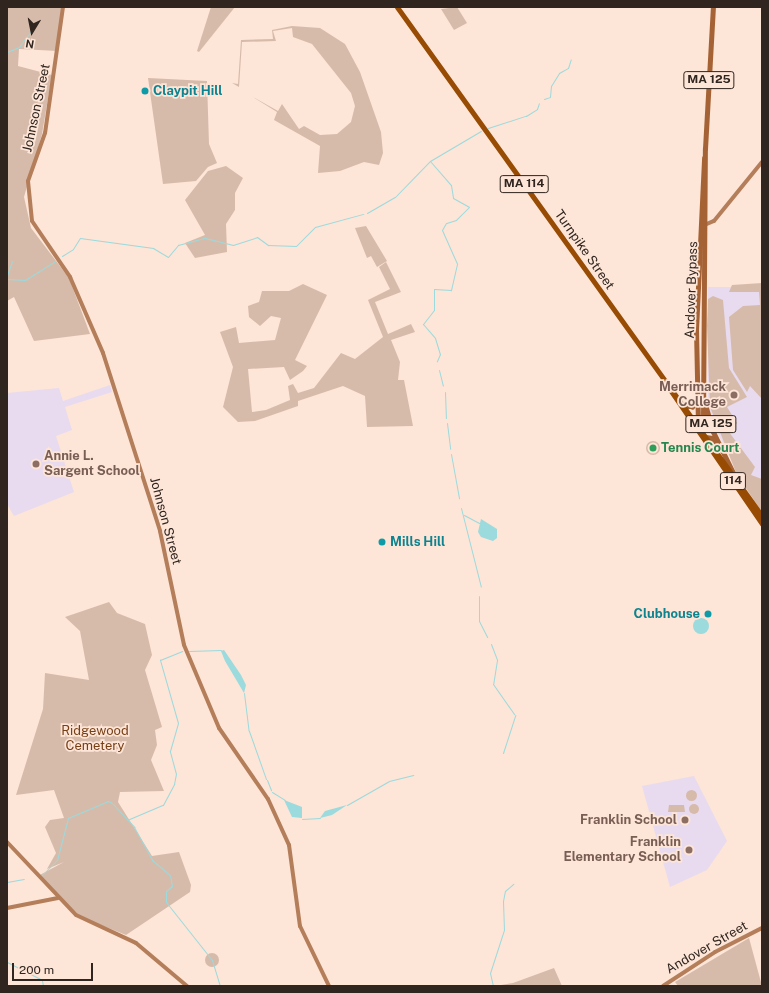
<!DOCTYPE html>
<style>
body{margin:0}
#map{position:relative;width:769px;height:993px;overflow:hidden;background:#fde5d7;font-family:"Public Sans",sans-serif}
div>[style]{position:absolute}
.education>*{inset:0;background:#e8dbef}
.green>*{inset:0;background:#d7bbaa}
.round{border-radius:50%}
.water>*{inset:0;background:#9bdadd}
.stream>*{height:1px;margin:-0.5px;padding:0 0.5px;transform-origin:0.5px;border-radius:0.5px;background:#9bdadd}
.secondary>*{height:4px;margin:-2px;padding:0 2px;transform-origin:2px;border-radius:2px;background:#b47e5a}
.primary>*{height:4.5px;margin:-2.25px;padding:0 2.25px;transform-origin:2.25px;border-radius:2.25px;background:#a56335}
.highway>*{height:5px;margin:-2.5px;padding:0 2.5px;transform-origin:2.5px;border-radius:2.5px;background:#974b03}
.dots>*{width:11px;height:11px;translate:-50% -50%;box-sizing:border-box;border:2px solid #fde5d7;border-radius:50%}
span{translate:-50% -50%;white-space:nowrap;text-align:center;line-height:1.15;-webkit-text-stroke:3.5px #fde5d7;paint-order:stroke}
.shield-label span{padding:1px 3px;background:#fde5d7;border:1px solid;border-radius:3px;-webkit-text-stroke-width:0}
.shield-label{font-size:12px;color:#30251f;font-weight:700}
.culture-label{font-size:13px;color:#0d838f;font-weight:700}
.left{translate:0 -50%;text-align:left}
.right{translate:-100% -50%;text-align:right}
.street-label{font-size:13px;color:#30251f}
.education-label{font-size:13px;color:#785e54;font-weight:700}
.leisure-label{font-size:13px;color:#27864d;font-weight:700}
.park-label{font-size:13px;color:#773f16}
.frame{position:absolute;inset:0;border:8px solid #30251f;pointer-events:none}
.north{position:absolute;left:12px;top:12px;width:40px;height:40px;-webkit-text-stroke:3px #fde5d7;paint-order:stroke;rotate:190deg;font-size:11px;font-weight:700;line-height:16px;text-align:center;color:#30251f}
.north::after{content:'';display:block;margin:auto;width:14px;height:18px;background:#30251f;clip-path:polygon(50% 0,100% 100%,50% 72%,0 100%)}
.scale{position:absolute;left:12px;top:963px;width:81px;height:18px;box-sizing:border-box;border:2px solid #30251f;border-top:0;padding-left:5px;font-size:12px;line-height:14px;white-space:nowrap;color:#30251f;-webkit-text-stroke:3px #fde5d7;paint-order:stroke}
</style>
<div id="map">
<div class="education">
<i style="clip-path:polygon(708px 287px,762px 287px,762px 508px,720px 438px,708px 406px)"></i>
<i style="clip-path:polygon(110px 385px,112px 392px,65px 407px,72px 430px,56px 436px,74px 492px,14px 516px,7px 504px,7px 393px,59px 388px,63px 401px)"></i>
<i style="clip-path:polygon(694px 776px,727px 841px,707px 870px,670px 887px,642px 786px)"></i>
</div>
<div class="green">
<i style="clip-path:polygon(7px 7px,62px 7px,58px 51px,19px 49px,18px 66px,52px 75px,42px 134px,24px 197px,31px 228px,69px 278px,90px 334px,34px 341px,14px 297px,7px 301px)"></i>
<i style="clip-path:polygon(211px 7px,235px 7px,199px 52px,197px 51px)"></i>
<i style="clip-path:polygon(457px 7px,467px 23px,454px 30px,441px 9px)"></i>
<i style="clip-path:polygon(292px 26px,320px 28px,345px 44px,360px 72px,381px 132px,383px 153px,379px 165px,364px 162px,340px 171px,318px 173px,320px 146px,274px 120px,277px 112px,253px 97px,278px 111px,282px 104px,299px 129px,304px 126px,320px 135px,337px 134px,351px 122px,355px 106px,351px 93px,312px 44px,293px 37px,292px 28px,273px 31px,276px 41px,242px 42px,239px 87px,232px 83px,238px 84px,241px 40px,273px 39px,272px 30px)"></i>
<i style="clip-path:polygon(148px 78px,207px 81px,209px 144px,217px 163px,208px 167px,196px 181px,163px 184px)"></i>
<i style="clip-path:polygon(226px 166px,243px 178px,235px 193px,235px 210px,226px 224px,227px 252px,195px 258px,185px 243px,205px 235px,185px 200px,208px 171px)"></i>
<i style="clip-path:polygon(366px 226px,387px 261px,377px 267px,371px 256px,367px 258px,355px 228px)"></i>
<i style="clip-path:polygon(386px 262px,401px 292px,375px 302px,388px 334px,411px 324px,415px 332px,391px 340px,400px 362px,398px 380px,404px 380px,413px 426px,367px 427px,365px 396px,343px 386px,298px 401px,298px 406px,255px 421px,238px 422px,223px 407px,233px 367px,220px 332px,236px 327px,239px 343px,275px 340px,281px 318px,271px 316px,260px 326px,249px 317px,248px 306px,259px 302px,262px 291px,289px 291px,303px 284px,327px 295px,295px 360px,307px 366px,303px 371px,290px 380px,284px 367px,248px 369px,252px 412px,266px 410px,290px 400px,288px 386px,293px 384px,298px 393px,314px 388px,341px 353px,355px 359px,383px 337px,368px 300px,390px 289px,379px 267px)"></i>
<i style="clip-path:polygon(762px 283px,762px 399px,750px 386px,747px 392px,733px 370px,729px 317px,743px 306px,760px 305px,759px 292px,729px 292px,732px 285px)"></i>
<i style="clip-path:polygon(713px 296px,723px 300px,729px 368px,747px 397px,727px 407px,737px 423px,729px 432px,755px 467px,751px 475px,762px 479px,762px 512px,737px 475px,710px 407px,707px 326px,708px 299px)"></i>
<i class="round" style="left:646px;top:441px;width:14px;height:14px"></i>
<i style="clip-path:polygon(109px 602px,117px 613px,145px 624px,152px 655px,145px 670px,162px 727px,155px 730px,157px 745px,151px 760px,164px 791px,120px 792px,118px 802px,152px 856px,179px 852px,191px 885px,190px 892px,126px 935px,81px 917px,38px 876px,64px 862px,47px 869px,56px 853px,45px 827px,50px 820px,64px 818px,54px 790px,16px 795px,43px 709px,45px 673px,89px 680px,80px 631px,65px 617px)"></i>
<i class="round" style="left:685.5px;top:789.5px;width:11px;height:11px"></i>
<i class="round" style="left:689px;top:804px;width:10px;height:10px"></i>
<i style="clip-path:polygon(669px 805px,684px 805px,685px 812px,668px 812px)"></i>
<i style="clip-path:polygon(749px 938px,762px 986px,678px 986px,675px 982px)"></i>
<i class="round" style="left:205px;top:953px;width:14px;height:14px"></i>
<i style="clip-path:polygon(554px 968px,562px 986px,495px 986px,513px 983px)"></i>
</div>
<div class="water">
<i style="clip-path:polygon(481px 519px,497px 529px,497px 538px,493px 541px,481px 537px,478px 532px)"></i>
<i class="round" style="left:693px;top:618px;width:16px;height:16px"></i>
<i style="clip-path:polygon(224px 650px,241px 675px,246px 685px,244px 693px,225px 661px,221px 651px)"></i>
<i style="clip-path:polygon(284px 800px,302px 807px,302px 818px,292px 817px)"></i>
<i style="clip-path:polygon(347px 805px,332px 815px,320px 818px,325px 811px)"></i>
</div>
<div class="stream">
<i style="left:7px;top:52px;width:13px;rotate:-23deg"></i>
<i style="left:19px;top:47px;width:25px;rotate:-53deg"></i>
<i style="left:544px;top:99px;width:6px;rotate:-18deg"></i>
<i style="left:550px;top:97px;width:11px;rotate:-85deg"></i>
<i style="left:551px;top:86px;width:15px;rotate:-58deg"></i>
<i style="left:559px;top:73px;width:10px;rotate:-29deg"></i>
<i style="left:568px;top:68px;width:9px;rotate:-72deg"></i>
<i style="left:488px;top:128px;width:40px;rotate:-18deg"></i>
<i style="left:526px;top:116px;width:13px;rotate:-32deg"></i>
<i style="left:537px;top:109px;width:6px;rotate:-72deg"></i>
<i style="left:430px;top:161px;width:32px;rotate:49deg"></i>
<i style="left:451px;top:185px;width:13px;rotate:81deg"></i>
<i style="left:453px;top:198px;width:18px;rotate:29deg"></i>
<i style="left:469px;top:207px;width:18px;rotate:135deg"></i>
<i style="left:456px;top:220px;width:10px;rotate:163deg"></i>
<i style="left:446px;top:223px;width:8px;rotate:120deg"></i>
<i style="left:442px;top:230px;width:37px;rotate:66deg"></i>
<i style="left:457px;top:264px;width:27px;rotate:103deg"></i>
<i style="left:451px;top:290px;width:17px;rotate:-177deg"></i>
<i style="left:434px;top:289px;width:21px;rotate:90deg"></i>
<i style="left:434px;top:310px;width:18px;rotate:128deg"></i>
<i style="left:423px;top:324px;width:18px;rotate:49deg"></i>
<i style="left:435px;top:338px;width:17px;rotate:73deg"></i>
<i style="left:440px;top:354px;width:8px;rotate:113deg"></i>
<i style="left:367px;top:213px;width:32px;rotate:-30deg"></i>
<i style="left:395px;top:197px;width:50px;rotate:-45.8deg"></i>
<i style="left:430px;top:161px;width:59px;rotate:-30.5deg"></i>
<i style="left:62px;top:256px;width:13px;rotate:-32deg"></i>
<i style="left:73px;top:249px;width:13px;rotate:-58deg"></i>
<i style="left:80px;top:238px;width:74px;rotate:7.8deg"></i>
<i style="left:153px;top:248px;width:17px;rotate:31deg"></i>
<i style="left:168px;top:257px;width:16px;rotate:-50deg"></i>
<i style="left:178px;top:245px;width:28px;rotate:-15deg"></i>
<i style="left:205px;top:238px;width:29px;rotate:14deg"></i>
<i style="left:233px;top:245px;width:25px;rotate:-18deg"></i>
<i style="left:257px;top:237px;width:14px;rotate:36deg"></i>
<i style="left:268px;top:245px;width:28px;rotate:2deg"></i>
<i style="left:296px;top:246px;width:27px;rotate:-45deg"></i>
<i style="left:315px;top:227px;width:50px;rotate:-15.2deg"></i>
<i style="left:7px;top:275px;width:15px;rotate:-70deg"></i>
<i style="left:7px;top:279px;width:18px;rotate:3deg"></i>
<i style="left:25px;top:280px;width:36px;rotate:-32deg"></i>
<i style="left:439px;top:370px;width:16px;rotate:76deg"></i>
<i style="left:445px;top:392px;width:26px;rotate:88deg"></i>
<i style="left:447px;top:423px;width:26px;rotate:83deg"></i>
<i style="left:451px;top:454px;width:45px;rotate:79.7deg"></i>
<i style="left:461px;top:508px;width:81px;rotate:75.8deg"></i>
<i style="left:464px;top:515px;width:17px;rotate:28deg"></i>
<i style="left:479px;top:596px;width:25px;rotate:90deg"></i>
<i style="left:479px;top:621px;width:18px;rotate:63deg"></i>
<i style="left:491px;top:644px;width:17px;rotate:69deg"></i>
<i style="left:497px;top:660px;width:24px;rotate:99deg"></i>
<i style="left:493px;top:684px;width:37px;rotate:55deg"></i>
<i style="left:189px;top:651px;width:32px;rotate:-2deg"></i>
<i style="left:244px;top:693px;width:38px;rotate:83deg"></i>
<i style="left:249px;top:731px;width:51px;rotate:70.5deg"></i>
<i style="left:503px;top:753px;width:40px;rotate:-72deg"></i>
<i style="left:267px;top:780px;width:11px;rotate:68deg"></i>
<i style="left:272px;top:792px;width:15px;rotate:32deg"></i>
<i style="left:347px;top:805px;width:48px;rotate:-29.7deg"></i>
<i style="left:389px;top:781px;width:25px;rotate:-14deg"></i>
<i style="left:302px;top:819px;width:18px;rotate:-3deg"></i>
<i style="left:127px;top:820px;width:39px;rotate:-23deg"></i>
<i style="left:163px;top:805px;width:24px;rotate:-62deg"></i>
<i style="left:174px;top:784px;width:10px;rotate:-79deg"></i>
<i style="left:176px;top:774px;width:24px;rotate:-105deg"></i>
<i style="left:170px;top:751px;width:29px;rotate:-74deg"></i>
<i style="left:178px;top:723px;width:66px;rotate:-105.9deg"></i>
<i style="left:160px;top:660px;width:24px;rotate:-22deg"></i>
<i style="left:41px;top:876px;width:23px;rotate:-45deg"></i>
<i style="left:57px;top:860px;width:43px;rotate:-75.3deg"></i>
<i style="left:68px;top:818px;width:43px;rotate:-23deg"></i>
<i style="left:108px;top:801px;width:4px;rotate:27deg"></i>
<i style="left:112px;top:803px;width:33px;rotate:47deg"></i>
<i style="left:134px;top:827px;width:38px;rotate:61deg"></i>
<i style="left:152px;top:860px;width:23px;rotate:40deg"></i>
<i style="left:170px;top:875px;width:11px;rotate:80deg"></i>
<i style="left:172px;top:886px;width:8px;rotate:140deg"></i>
<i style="left:166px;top:891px;width:11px;rotate:90deg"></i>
<i style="left:166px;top:902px;width:74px;rotate:51.6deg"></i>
<i style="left:212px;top:960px;width:27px;rotate:73deg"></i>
<i style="left:7px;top:882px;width:17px;rotate:-10deg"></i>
<i style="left:7px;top:962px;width:39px;rotate:27deg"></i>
<i style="left:42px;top:980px;width:6px;rotate:81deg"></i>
<i style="left:493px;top:986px;width:13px;rotate:-103deg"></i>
<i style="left:490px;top:973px;width:45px;rotate:-72deg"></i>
<i style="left:504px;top:930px;width:29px;rotate:-92deg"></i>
<i style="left:503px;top:901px;width:10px;rotate:-79deg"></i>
<i style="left:505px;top:891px;width:11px;rotate:-41deg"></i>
</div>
<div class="secondary">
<i style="left:63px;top:7px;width:127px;rotate:98.1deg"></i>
<i style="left:45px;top:133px;width:51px;rotate:109.5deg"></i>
<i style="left:28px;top:181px;width:40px;rotate:84.3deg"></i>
<i style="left:32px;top:221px;width:68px;rotate:55.8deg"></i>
<i style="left:70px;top:277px;width:83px;rotate:66.5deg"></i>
<i style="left:103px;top:353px;width:187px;rotate:72.2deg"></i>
<i style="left:160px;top:531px;width:116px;rotate:78.1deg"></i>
<i style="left:184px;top:645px;width:90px;rotate:67.1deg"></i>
<i style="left:219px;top:728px;width:86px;rotate:55.4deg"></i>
<i style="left:268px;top:799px;width:51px;rotate:65.5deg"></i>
<i style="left:289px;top:845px;width:82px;rotate:82.3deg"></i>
<i style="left:300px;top:926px;width:67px;rotate:64.2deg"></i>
<i style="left:702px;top:226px;width:13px;rotate:-23deg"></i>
<i style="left:714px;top:221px;width:76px;rotate:-50.9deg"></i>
<i style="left:7px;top:842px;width:100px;rotate:46.6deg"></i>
<i style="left:76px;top:915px;width:66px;rotate:25deg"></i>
<i style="left:136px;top:943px;width:67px;rotate:40.1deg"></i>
<i style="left:7px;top:908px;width:52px;rotate:-11.1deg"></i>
<i style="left:663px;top:986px;width:62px;rotate:-33.2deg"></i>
<i style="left:715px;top:952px;width:53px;rotate:-27.1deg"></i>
</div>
<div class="primary">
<i style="left:704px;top:399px;width:33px;rotate:74deg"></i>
<i style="left:713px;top:431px;width:46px;rotate:64deg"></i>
<i style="left:685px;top:407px;width:7px"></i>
<i style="left:692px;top:407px;width:9px;rotate:-63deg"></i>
<i style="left:698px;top:425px;width:95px;rotate:-91.2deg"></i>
<i style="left:696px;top:330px;width:172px;rotate:-87.3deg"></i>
<i style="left:700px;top:428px;width:9px;rotate:-69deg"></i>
<i style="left:703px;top:420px;width:271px;rotate:-89.6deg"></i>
<i style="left:705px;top:149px;width:142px;rotate:-86.8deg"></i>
<i style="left:706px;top:437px;width:6px;rotate:9deg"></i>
<i style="left:712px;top:438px;width:12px;rotate:59deg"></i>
</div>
<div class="highway">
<i style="left:397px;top:7px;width:626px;rotate:54.36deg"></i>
<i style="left:669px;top:388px;width:165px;rotate:55.6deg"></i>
</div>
<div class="dots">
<i style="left:145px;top:91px;background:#0f9aa8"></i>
<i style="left:734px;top:395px;background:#8d6e63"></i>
<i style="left:653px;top:448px;background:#2e9e5b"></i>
<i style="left:36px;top:464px;background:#8d6e63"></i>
<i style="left:382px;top:542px;background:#0f9aa8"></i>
<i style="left:708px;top:614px;background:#0f9aa8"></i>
<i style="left:685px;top:820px;background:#8d6e63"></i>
<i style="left:689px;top:850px;background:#8d6e63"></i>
</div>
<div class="shield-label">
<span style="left:709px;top:80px">MA 125</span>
<span style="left:524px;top:184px">MA 114</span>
<span style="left:711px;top:424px">MA 125</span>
<span style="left:733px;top:481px">114</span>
</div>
<div class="culture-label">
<span class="left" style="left:153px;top:91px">Claypit Hill</span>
<span class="left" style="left:390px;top:542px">Mills Hill</span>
<span class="right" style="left:700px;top:614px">Clubhouse</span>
</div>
<div class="street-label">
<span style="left:37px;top:108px;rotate:-78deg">Johnson Street</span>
<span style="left:584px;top:250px;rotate:55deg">Turnpike Street</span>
<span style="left:692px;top:290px;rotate:-88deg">Andover Bypass</span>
<span style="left:165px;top:521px;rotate:75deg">Johnson Street</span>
<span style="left:707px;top:948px;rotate:-30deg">Andover Street</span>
</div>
<div class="education-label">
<span class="right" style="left:726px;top:395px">Merrimack<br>College</span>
<span class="left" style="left:44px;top:464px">Annie L.<br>Sargent School</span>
<span class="right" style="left:677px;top:820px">Franklin School</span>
<span class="right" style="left:681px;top:850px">Franklin<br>Elementary School</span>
</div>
<div class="leisure-label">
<span class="left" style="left:661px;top:448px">Tennis Court</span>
</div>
<div class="park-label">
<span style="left:95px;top:739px">Ridgewood<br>Cemetery</span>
</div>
<div class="frame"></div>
<div class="north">N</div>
<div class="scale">200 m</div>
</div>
